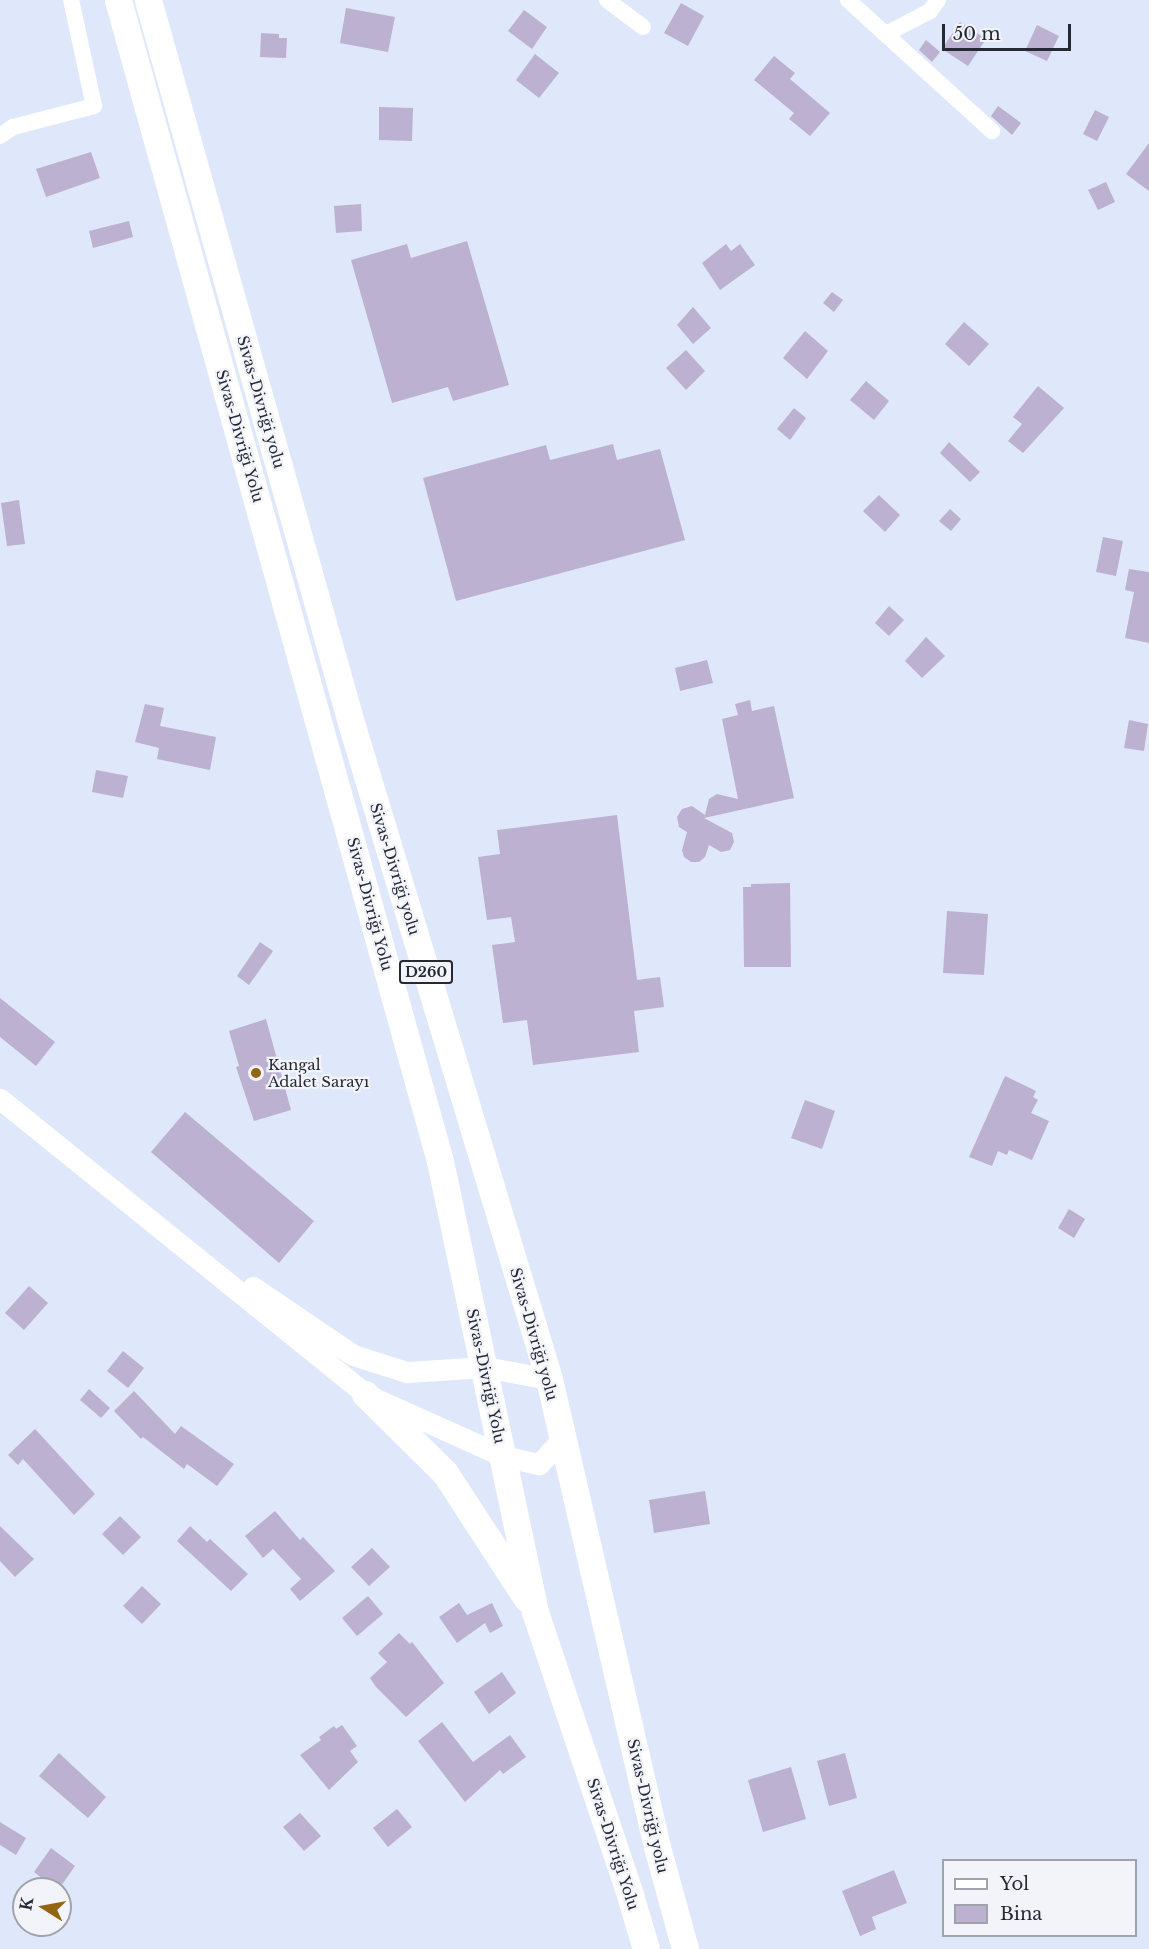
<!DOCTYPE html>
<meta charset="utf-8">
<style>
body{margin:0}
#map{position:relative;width:1149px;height:1949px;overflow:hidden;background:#dfe7fa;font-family:"Libre Baskerville",serif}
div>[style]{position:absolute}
.building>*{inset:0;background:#bcb1d0}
.minor>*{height:16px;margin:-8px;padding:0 8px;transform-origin:8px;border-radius:8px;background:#fff}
.tertiary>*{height:21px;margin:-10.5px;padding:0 10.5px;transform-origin:10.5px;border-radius:10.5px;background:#fff}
.primary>*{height:27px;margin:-13.5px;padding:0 13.5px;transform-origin:13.5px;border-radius:13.5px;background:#fff}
.dots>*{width:16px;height:16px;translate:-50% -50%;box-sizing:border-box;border:3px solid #f2f4fa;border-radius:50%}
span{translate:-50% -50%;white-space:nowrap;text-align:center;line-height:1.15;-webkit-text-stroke:4.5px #f2f4fa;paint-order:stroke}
.shield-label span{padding:2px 4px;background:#f2f4fa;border:2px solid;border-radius:4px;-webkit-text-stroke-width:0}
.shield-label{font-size:14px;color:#252935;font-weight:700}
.street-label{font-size:15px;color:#252935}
.poi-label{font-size:15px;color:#252935}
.left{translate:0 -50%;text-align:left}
.legend{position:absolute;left:942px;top:1859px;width:195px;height:78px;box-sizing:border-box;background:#f2f4fa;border:2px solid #a0a3ab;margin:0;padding:8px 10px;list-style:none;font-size:18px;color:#252935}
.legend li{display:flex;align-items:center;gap:12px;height:30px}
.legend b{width:30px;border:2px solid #a0a3ab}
.north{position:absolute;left:12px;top:1877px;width:60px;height:60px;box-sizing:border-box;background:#f2f4fa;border:2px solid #a0a3ab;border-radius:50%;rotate:281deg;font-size:16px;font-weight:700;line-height:24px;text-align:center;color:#252935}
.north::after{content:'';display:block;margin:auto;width:21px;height:27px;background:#936411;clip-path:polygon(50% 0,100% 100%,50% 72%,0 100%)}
.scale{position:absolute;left:942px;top:24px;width:129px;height:27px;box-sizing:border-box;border:3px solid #252935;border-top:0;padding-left:8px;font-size:18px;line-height:21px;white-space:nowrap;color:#252935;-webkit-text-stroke:4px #f2f4fa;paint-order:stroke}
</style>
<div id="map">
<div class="building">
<i style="clip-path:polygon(681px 3px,704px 16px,688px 46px,664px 33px)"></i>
<i style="clip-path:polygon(346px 8px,395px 17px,388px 52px,340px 43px)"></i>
<i style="clip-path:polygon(524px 10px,547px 27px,532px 49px,508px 31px)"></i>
<i style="clip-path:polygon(960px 22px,986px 39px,968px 66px,942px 49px)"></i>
<i style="clip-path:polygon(1037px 25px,1059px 36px,1047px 61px,1025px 51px)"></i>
<i style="clip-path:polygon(261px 33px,279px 34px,279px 38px,287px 38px,286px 58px,260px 57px)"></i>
<i style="clip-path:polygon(926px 40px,940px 52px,932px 62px,919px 50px)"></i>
<i style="clip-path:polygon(535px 54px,559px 73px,539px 98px,516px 80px)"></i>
<i style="clip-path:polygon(774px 56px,795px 73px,790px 79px,830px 113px,810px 136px,789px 119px,794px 113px,754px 80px)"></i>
<i style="clip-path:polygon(998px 106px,1021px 123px,1012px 135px,991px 116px)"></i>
<i style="clip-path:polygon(379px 107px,413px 108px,412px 141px,379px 140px)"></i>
<i style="clip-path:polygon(1095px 110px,1109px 117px,1097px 141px,1083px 134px)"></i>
<i style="clip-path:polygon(1149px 143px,1149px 191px,1126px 174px)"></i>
<i style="clip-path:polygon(91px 152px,100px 178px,46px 197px,36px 169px)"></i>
<i style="clip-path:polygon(1106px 182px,1115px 202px,1098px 210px,1088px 190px)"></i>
<i style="clip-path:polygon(361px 204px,362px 231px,336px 233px,334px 206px)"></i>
<i style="clip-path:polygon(129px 221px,133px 237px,93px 248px,89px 231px)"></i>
<i style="clip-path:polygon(467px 241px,509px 385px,453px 401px,448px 387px,392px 403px,351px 260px,407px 244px,411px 258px)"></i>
<i style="clip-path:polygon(726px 244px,731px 251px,740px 244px,755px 265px,720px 290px,702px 263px)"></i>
<i style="clip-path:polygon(832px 292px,843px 300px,834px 312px,823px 303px)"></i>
<i style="clip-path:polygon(693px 307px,711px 328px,693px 344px,677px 325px)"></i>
<i style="clip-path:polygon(964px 322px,989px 344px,969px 366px,945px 344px)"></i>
<i style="clip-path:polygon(805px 331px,828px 351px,807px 379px,783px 358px)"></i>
<i style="clip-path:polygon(686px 350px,705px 371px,686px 390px,666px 368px)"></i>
<i style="clip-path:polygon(866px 381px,889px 401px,874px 420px,850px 400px)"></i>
<i style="clip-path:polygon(1038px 386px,1064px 408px,1023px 453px,1008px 441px,1022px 424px,1013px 417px)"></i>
<i style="clip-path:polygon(794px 408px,806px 418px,790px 440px,777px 429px)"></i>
<i style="clip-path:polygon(949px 442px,980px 472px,970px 482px,940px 453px)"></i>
<i style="clip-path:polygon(613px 444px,617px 460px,660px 449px,685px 540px,456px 601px,423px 478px,546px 445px,550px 460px)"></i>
<i style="clip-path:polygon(879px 495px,900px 515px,885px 532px,863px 511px)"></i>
<i style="clip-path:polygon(19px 500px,25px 544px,7px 546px,1px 503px)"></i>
<i style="clip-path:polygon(950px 509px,961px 519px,951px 531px,939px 521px)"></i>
<i style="clip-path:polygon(1103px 537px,1123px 541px,1116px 576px,1096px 572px)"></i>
<i style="clip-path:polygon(1129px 569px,1149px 572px,1149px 643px,1125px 638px,1134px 592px,1125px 590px)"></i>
<i style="clip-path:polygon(889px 606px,904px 620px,889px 636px,875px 623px)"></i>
<i style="clip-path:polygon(926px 637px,945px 656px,922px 678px,905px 661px)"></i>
<i style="clip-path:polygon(707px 660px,713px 683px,680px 691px,675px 668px)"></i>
<i style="clip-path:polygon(750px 700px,752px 711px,774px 706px,794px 798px,704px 818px,732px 833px,734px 842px,730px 850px,721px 852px,709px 845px,705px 857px,699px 862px,691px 862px,684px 857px,682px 850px,687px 832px,679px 827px,677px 817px,682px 809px,692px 806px,705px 815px,709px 799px,717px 794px,738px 799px,722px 719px,738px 715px,735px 704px)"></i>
<i style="clip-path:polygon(145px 704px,164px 708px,160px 726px,216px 737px,210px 770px,157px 759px,159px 748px,135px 742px)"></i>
<i style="clip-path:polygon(1129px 720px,1148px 724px,1144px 751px,1124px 748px)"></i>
<i style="clip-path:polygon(96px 770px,128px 776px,123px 798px,92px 792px)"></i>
<i style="clip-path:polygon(617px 815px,637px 980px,660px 977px,664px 1007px,634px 1011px,639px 1052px,533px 1065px,527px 1020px,503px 1023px,492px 945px,515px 942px,511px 917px,487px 920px,478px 857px,500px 854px,497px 830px)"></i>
<i style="clip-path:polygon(790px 883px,791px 967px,744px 967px,743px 887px,751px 887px,751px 884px)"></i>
<i style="clip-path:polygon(947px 911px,988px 914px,984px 975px,943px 973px)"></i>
<i style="clip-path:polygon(260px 942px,273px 951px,249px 985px,237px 976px)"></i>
<i style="clip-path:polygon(0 998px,55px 1042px,36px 1066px,0 1037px)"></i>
<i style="clip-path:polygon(266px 1019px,291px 1110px,254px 1121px,236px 1067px,239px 1066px,229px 1031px)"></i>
<i style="clip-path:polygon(1005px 1076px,1036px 1091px,1033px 1097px,1038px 1100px,1031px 1113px,1049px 1121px,1032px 1160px,1009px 1150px,1007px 1155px,998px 1151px,992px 1166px,969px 1157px)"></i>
<i style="clip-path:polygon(805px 1100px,835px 1111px,822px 1149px,791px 1138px)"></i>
<i style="clip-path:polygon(185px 1112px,314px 1221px,279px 1263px,151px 1152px)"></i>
<i style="clip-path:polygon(1069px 1209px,1085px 1219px,1074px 1238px,1058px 1228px)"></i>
<i style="clip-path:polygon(29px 1286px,48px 1303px,24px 1330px,5px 1313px)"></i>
<i style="clip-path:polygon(123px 1351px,144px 1368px,128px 1388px,107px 1371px)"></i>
<i style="clip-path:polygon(89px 1389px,110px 1408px,101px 1418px,80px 1400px)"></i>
<i style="clip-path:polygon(134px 1391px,175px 1434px,181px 1426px,234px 1464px,217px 1486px,187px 1464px,184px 1469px,143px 1437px,141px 1439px,114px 1411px)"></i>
<i style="clip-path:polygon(35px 1429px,95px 1494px,74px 1515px,23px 1459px,18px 1465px,8px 1455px)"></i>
<i style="clip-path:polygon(705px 1491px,710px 1524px,654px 1533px,649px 1500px)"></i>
<i style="clip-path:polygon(275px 1511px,300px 1540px,303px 1537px,335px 1571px,300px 1601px,290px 1589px,301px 1579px,273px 1549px,263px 1558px,245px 1536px)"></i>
<i style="clip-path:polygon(120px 1516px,141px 1537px,123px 1555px,102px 1534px)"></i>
<i style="clip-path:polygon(0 1526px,34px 1559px,15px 1577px,0 1561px)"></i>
<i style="clip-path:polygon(190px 1526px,207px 1542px,210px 1539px,248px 1574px,231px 1591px,177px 1541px)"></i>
<i style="clip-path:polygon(372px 1548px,390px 1567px,369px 1586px,351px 1567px)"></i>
<i style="clip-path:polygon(142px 1586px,161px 1604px,142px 1624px,123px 1606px)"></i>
<i style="clip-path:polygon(368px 1596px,383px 1614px,357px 1636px,342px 1618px)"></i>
<i style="clip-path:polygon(459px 1603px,467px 1615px,492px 1603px,503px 1626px,490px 1633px,485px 1623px,457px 1643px,439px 1617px)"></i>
<i style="clip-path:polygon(399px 1633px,410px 1644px,412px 1642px,444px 1683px,406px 1717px,376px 1687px,370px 1678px,387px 1662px,378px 1653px)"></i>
<i style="clip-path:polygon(502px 1672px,516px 1693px,489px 1714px,474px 1692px)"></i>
<i style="clip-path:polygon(442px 1722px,473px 1762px,510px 1735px,526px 1757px,503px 1774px,500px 1770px,465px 1802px,418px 1741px)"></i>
<i style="clip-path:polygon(342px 1725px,357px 1746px,350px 1751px,358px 1762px,329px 1790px,300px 1755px,321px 1740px,319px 1737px,334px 1726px,336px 1729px)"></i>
<i style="clip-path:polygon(59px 1753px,106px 1797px,88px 1818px,39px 1776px)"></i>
<i style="clip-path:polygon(845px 1753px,857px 1798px,829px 1806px,817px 1761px)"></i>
<i style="clip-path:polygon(791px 1767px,806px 1819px,763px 1832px,748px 1780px)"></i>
<i style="clip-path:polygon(397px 1809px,412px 1827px,388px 1847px,373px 1828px)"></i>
<i style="clip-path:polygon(300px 1813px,321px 1836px,304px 1851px,283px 1827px)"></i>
<i style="clip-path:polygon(0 1822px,26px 1838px,16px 1855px,0 1845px)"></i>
<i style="clip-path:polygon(51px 1848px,75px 1866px,59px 1889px,48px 1889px,40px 1884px,43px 1879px,34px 1872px)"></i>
<i style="clip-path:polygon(894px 1870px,907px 1903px,872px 1917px,876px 1929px,860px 1936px,842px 1891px)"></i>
</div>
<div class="minor">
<i style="left:607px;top:0;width:45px;rotate:36.9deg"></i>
<i style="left:848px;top:0;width:195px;rotate:42.3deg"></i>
<i style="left:886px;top:34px;width:50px;rotate:-27.6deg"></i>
<i style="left:930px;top:11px;width:14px;rotate:-54deg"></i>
<i style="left:0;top:136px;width:16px;rotate:-35deg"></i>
<i style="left:13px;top:127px;width:84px;rotate:-14.5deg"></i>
<i style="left:94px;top:106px;width:108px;rotate:-102.2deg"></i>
</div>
<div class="tertiary">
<i style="left:0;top:1099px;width:469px;rotate:38.9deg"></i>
<i style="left:365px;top:1394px;width:151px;rotate:24.2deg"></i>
<i style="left:503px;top:1456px;width:37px;rotate:13deg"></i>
<i style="left:539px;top:1464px;width:35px;rotate:-47deg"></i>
<i style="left:253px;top:1287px;width:121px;rotate:34.2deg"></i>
<i style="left:353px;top:1355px;width:57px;rotate:17.5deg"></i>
<i style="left:407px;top:1372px;width:78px;rotate:-3.7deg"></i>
<i style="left:485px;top:1367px;width:65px;rotate:10.6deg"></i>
</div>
<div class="primary">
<i style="left:118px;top:0;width:1205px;rotate:74.5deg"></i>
<i style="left:440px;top:1161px;width:461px;rotate:78.1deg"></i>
<i style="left:535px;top:1612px;width:299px;rotate:71.4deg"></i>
<i style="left:630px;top:1895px;width:56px;rotate:73.5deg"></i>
<i style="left:148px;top:0;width:754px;rotate:74.31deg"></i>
<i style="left:352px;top:726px;width:682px;rotate:73.21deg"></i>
<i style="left:549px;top:1379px;width:480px;rotate:77deg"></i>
<i style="left:657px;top:1847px;width:106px;rotate:74.6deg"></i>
<i style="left:365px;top:1394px;width:112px;rotate:44.6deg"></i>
<i style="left:445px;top:1473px;width:150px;rotate:56.9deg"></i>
</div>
<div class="dots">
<i style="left:256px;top:1073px;background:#936411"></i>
</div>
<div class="shield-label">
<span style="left:426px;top:972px">D260</span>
</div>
<div class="street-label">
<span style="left:261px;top:402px;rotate:74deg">Sivas-Divriği yolu</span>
<span style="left:240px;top:436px;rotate:74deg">Sivas-Divriği Yolu</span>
<span style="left:395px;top:869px;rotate:73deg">Sivas-Divriği yolu</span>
<span style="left:370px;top:904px;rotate:75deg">Sivas-Divriği Yolu</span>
<span style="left:534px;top:1334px;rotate:74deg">Sivas-Divriği yolu</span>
<span style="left:486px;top:1376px;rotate:78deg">Sivas-Divriği Yolu</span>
<span style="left:648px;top:1806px;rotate:77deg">Sivas-Divriği yolu</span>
<span style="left:613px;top:1844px;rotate:72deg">Sivas-Divriği Yolu</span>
</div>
<div class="poi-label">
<span class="left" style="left:268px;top:1073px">Kangal<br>Adalet Sarayı</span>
</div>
<ul class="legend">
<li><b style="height:8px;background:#fff"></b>Yol</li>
<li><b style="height:16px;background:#bcb1d0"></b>Bina</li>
</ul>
<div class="north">K</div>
<div class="scale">50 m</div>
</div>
